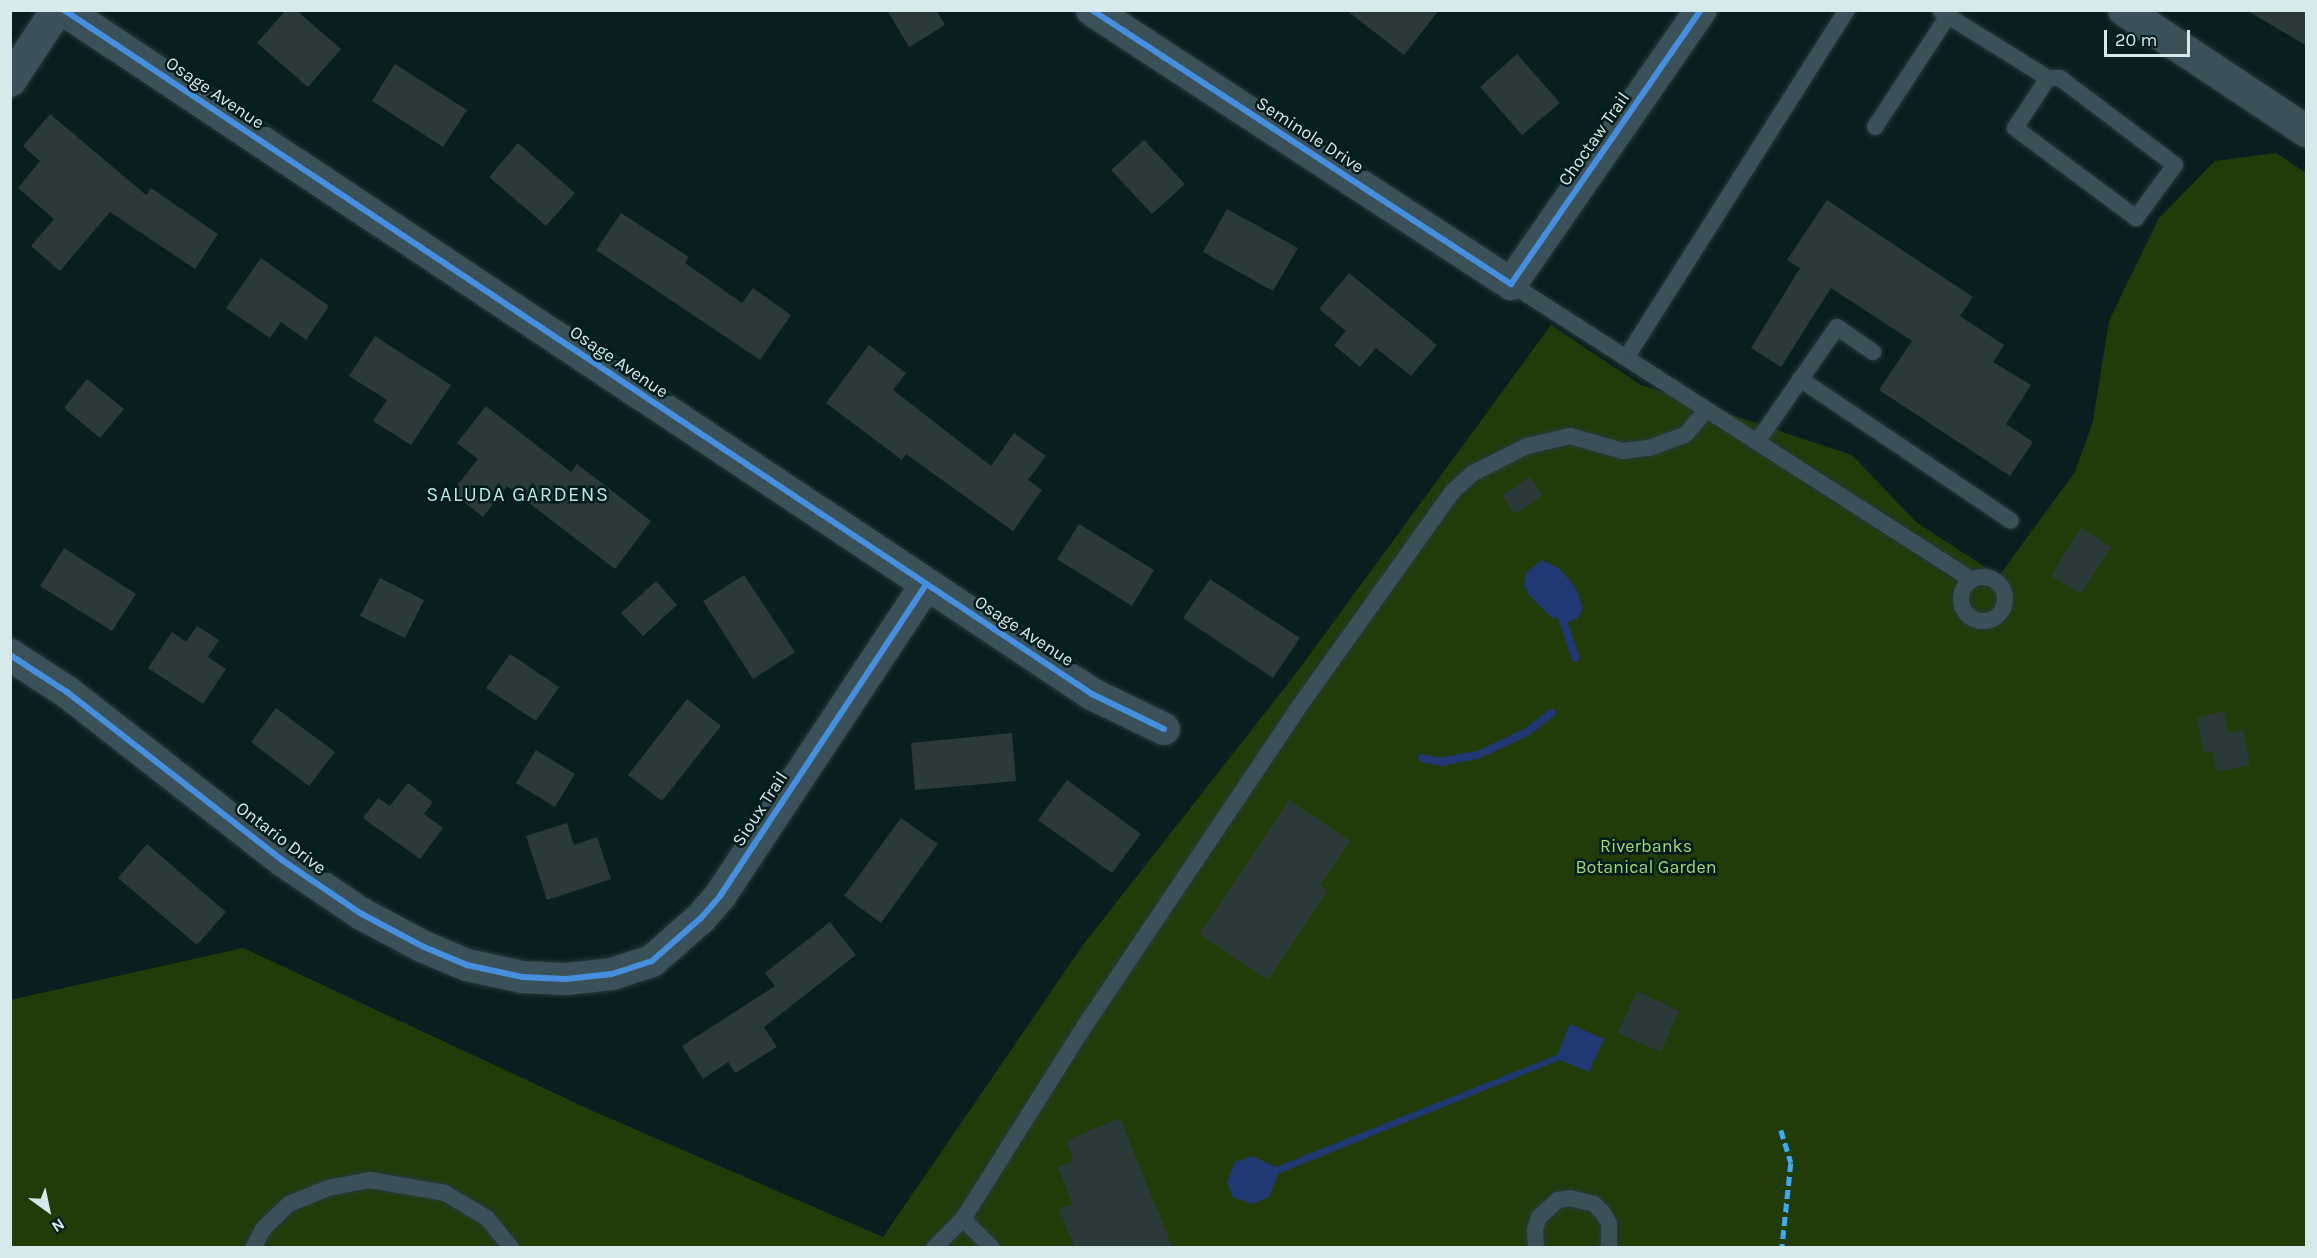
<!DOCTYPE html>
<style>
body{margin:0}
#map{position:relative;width:2317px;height:1258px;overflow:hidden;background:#091f1f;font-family:Karla,sans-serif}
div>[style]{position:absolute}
.green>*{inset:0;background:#213c09}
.water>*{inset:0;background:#203874}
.stream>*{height:8px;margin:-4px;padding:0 4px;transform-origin:4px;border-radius:4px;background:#203874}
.building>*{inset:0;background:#2b3a38}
.roads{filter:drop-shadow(0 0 2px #273a3a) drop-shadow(0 0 2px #273a3a)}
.lane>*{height:16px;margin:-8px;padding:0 8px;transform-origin:8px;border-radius:8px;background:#3b515a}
.lane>.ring{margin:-8px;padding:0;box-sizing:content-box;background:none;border:16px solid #3b515a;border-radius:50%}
.street>*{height:32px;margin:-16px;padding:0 16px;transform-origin:16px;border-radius:16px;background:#3b515a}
.quiet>*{height:4.5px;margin-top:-2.25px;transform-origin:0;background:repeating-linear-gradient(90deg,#3fa9f5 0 9px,transparent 0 13.5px)}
.cycleway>*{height:6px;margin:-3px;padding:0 3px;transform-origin:3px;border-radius:3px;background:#468fdf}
span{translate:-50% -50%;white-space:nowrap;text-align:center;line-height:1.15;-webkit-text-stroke:5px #011c1d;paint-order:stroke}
.street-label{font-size:18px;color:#d6eaeb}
.park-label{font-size:18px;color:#a2d971}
.neighbourhood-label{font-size:20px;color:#bee6e7;letter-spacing:1.5px}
.frame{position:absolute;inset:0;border:12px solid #d6eaeb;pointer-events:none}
.north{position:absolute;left:18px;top:1180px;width:60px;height:60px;-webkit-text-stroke:4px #011c1d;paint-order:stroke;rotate:147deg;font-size:16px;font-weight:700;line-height:24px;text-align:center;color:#d6eaeb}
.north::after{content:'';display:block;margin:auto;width:21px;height:27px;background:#d6eaeb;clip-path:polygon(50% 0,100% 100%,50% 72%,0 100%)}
.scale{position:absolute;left:2104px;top:30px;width:86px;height:27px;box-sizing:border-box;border:3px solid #d6eaeb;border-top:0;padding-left:8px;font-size:18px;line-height:21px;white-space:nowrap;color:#d6eaeb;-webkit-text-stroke:4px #011c1d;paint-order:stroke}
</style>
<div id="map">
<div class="green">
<i style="clip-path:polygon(2276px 153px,2306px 173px,2306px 1247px,11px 1247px,10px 1000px,243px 948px,593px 1111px,883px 1237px,1083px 945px,1297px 672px,1551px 325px,1641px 385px,1852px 455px,1916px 522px,1999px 576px,2075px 472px,2093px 421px,2109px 321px,2159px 218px,2215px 161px)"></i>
</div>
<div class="water">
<i style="clip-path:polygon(1542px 560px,1560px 569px,1576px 588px,1583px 608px,1577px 619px,1568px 622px,1551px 617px,1529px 595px,1524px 585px,1526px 573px)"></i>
<i style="clip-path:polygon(1570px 1024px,1604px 1039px,1589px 1072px,1560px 1060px,1278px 1174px,1269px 1197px,1252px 1204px,1233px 1197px,1227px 1182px,1235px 1162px,1252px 1156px,1276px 1167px,1557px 1055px)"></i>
</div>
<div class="stream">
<i style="left:1563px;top:621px;width:39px;rotate:71deg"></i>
<i style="left:1422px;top:758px;width:19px;rotate:12deg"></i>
<i style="left:1441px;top:762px;width:38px;rotate:-11deg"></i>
<i style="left:1478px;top:755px;width:54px;rotate:-25.1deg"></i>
<i style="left:1527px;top:732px;width:31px;rotate:-38deg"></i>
</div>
<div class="building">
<i style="clip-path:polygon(286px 10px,296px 10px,341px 49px,308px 87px,257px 43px)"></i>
<i style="clip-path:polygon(887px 10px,936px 10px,945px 25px,909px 47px)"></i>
<i style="clip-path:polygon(1346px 10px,1439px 10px,1404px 55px)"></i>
<i style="clip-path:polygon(2246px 10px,2307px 10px,2307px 46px)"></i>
<i style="clip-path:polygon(1517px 54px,1560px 103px,1522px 135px,1480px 87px)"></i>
<i style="clip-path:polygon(395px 64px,467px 110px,443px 147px,372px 101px)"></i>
<i style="clip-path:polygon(50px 114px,146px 195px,151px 188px,218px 234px,195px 269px,110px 212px,60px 271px,31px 246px,54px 219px,18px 188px,40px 161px,23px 146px)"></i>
<i style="clip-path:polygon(1144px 140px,1185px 184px,1152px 214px,1111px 170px)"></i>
<i style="clip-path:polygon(518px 143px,575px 193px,546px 226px,489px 177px)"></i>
<i style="clip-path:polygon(1827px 200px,1973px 297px,1960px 316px,2004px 345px,1993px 362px,2031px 385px,2006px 424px,2033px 442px,2010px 476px,1879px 390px,1912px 341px,1831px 288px,1781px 367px,1751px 348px,1800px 268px,1787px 260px)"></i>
<i style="clip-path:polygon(1227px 209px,1298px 248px,1273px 291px,1203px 252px)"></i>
<i style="clip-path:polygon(621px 213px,689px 257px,685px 263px,742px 303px,753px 288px,791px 315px,760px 360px,596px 250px)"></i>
<i style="clip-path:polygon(261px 258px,329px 306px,306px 340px,281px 322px,270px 338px,226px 308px)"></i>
<i style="clip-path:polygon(1349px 273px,1437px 345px,1411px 376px,1376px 348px,1360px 367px,1334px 345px,1346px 331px,1319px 309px)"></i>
<i style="clip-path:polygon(375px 336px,451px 385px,411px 445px,373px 421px,387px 400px,349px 376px)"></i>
<i style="clip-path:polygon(869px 345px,906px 373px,893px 390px,991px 466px,1014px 433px,1046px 456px,1028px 480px,1042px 490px,1013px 531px,906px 454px,902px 460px,826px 403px)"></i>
<i style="clip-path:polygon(87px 379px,124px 409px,100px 438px,64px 408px)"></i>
<i style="clip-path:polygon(486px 406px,571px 472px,577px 464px,651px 521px,615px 569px,507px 486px,483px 517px,452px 492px,478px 459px,457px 443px)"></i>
<i style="clip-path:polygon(1531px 477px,1543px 496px,1514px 514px,1502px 495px)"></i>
<i style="clip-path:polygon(1079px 524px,1154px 570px,1132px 606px,1057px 559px)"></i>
<i style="clip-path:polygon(2081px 528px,2111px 547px,2081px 594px,2051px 576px)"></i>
<i style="clip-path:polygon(64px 548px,136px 594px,112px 631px,40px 586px)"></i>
<i style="clip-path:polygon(744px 575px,795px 652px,753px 679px,703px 601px)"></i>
<i style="clip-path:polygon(380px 578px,424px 600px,405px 638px,360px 616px)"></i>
<i style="clip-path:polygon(1210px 579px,1300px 638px,1273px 678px,1183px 618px)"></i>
<i style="clip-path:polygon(656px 581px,677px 605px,643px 636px,621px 613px)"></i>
<i style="clip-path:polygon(197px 626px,219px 640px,208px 657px,226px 669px,203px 704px,148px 668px,172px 632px,186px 642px)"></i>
<i style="clip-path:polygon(510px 654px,559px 687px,536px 721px,486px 688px)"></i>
<i style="clip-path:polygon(687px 699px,721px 726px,662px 801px,628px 775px)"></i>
<i style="clip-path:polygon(276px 708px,335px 752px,309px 786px,251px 742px)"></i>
<i style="clip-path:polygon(2224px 711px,2229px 733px,2243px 730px,2250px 765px,2217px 772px,2212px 751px,2204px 753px,2197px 718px)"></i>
<i style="clip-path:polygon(1012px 733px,1016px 781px,915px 790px,911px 743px)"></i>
<i style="clip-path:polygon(536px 750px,575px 774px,555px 807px,516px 783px)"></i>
<i style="clip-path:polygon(1067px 780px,1141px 834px,1112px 873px,1038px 820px)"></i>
<i style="clip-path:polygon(408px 783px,433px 802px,424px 814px,443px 828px,420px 859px,363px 818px,378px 798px,390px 806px)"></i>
<i style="clip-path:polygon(1289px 800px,1350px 841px,1320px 885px,1327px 891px,1268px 980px,1199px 934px)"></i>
<i style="clip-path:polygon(901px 818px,938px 844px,881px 923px,844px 896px)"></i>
<i style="clip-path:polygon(567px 823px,574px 845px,597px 837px,611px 879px,547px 900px,526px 836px)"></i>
<i style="clip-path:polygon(147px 844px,226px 912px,197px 945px,118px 878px)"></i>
<i style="clip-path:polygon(830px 922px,856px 955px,764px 1027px,777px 1047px,735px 1073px,728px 1062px,703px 1079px,682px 1046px,775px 986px,765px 973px)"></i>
<i style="clip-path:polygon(1637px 991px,1679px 1011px,1661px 1052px,1618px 1033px)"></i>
<i style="clip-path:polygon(1120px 1118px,1161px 1219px,1173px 1248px,1075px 1248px,1059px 1209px,1073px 1204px,1058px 1167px,1074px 1161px,1066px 1141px)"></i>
</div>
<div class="roads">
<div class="lane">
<i style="left:1948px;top:16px;width:118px;rotate:31.8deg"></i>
<i style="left:2048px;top:78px;width:60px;rotate:123.4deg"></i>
<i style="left:2015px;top:128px;width:151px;rotate:36.6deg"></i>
<i style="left:2136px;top:218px;width:66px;rotate:-53.7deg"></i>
<i style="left:2175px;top:165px;width:144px;rotate:-142.9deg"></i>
<i style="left:2060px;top:78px;width:12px;rotate:180deg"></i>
<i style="left:1875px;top:127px;width:133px;rotate:-56.7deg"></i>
<i style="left:1948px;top:16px;width:9px;rotate:-144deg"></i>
<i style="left:1511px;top:284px;width:548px;rotate:32.7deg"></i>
<i style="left:1626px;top:358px;width:412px;rotate:-57.6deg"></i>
<i style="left:1800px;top:379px;width:254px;rotate:33.9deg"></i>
<i style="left:1757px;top:442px;width:140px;rotate:-55.2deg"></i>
<i style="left:1837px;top:327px;width:44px;rotate:34.8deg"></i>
<i class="ring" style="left:1961px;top:577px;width:28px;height:28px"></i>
<i style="left:253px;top:1248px;width:21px;rotate:-62deg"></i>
<i style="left:263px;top:1229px;width:36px;rotate:-44deg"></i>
<i style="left:289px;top:1204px;width:42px;rotate:-22.3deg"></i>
<i style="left:328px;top:1188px;width:43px;rotate:-10.8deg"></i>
<i style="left:370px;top:1180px;width:76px;rotate:9.8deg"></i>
<i style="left:445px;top:1193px;width:49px;rotate:30.8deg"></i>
<i style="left:487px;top:1218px;width:38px;rotate:51deg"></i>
<i style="left:934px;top:1248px;width:41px;rotate:-45deg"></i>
<i style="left:992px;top:1248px;width:41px;rotate:-135deg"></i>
<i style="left:963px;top:1219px;width:231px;rotate:-57.8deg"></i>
<i style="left:1086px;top:1024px;width:377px;rotate:-56.1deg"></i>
<i style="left:1296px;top:711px;width:269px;rotate:-54.5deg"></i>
<i style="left:1452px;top:492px;width:28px;rotate:-42deg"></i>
<i style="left:1473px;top:473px;width:60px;rotate:-26.6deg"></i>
<i style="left:1527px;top:446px;width:44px;rotate:-13.1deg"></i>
<i style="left:1570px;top:436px;width:55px;rotate:15.8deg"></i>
<i style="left:1623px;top:451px;width:26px;rotate:-7deg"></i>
<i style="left:1649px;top:448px;width:38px;rotate:-20deg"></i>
<i style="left:1685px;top:435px;width:33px;rotate:-49deg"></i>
<i style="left:1536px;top:1248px;width:19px;rotate:-93deg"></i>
<i style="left:1535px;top:1229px;width:13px;rotate:-72deg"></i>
<i style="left:1539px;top:1217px;width:25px;rotate:-42deg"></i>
<i style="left:1558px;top:1200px;width:12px;rotate:-9deg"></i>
<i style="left:1570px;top:1198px;width:25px;rotate:14deg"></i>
<i style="left:1594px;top:1204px;width:13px;rotate:45deg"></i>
<i style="left:1603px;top:1213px;width:13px;rotate:61deg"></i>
<i style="left:1609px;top:1224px;width:24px;rotate:90deg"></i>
</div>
<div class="street">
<i style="left:64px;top:10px;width:1235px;rotate:33.64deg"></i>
<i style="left:1092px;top:694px;width:80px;rotate:25.9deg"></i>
<i style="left:1092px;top:10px;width:501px;rotate:33.18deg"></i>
<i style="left:1511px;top:284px;width:333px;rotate:-55.3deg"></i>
<i style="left:2124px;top:10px;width:219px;rotate:33.6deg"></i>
<i style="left:10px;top:81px;width:85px;rotate:-56.5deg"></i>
<i style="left:10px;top:655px;width:68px;rotate:33deg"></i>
<i style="left:67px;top:692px;width:273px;rotate:38deg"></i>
<i style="left:282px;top:860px;width:94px;rotate:34.2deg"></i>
<i style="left:360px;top:913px;width:72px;rotate:28deg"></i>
<i style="left:424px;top:947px;width:47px;rotate:22.7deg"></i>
<i style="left:467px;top:965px;width:56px;rotate:12.3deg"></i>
<i style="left:522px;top:977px;width:44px;rotate:2.6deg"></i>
<i style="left:566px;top:979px;width:46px;rotate:-6.2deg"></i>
<i style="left:612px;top:974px;width:42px;rotate:-18deg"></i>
<i style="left:652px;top:961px;width:65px;rotate:-41.3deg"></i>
<i style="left:701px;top:918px;width:29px;rotate:-49deg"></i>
<i style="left:720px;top:896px;width:373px;rotate:-56.5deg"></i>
</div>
</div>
<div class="quiet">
<i style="left:1781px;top:1130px;width:34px;rotate:73deg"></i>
<i style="left:1791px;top:1163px;width:85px;rotate:96deg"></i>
</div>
<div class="cycleway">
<i style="left:64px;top:10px;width:1235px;rotate:33.64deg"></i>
<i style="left:1092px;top:694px;width:80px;rotate:25.9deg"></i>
<i style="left:1092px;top:10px;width:501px;rotate:33.18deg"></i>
<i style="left:1511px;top:284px;width:333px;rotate:-55.3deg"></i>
<i style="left:10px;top:655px;width:68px;rotate:33deg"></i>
<i style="left:67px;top:692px;width:273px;rotate:38deg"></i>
<i style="left:282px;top:860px;width:94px;rotate:34.2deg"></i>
<i style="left:360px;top:913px;width:72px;rotate:28deg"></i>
<i style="left:424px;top:947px;width:47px;rotate:22.7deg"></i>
<i style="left:467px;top:965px;width:56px;rotate:12.3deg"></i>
<i style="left:522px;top:977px;width:44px;rotate:2.6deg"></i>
<i style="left:566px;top:979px;width:46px;rotate:-6.2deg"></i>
<i style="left:612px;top:974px;width:42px;rotate:-18deg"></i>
<i style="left:652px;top:961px;width:65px;rotate:-41.3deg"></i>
<i style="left:701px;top:918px;width:29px;rotate:-49deg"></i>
<i style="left:720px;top:896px;width:373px;rotate:-56.5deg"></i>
</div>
<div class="street-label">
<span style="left:215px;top:93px;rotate:34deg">Osage Avenue</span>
<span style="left:1310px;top:135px;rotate:33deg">Seminole Drive</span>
<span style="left:1594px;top:139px;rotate:-55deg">Choctaw Trail</span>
<span style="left:619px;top:362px;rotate:34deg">Osage Avenue</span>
<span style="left:1024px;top:631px;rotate:33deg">Osage Avenue</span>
<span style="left:760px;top:809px;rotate:-57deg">Sioux Trail</span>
<span style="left:281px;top:838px;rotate:37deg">Ontario Drive</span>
</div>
<div class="park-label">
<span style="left:1646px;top:857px">Riverbanks<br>Botanical Garden</span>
</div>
<div class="neighbourhood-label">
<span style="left:518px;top:494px">SALUDA GARDENS</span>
</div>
<div class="frame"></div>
<div class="north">N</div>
<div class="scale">20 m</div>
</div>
